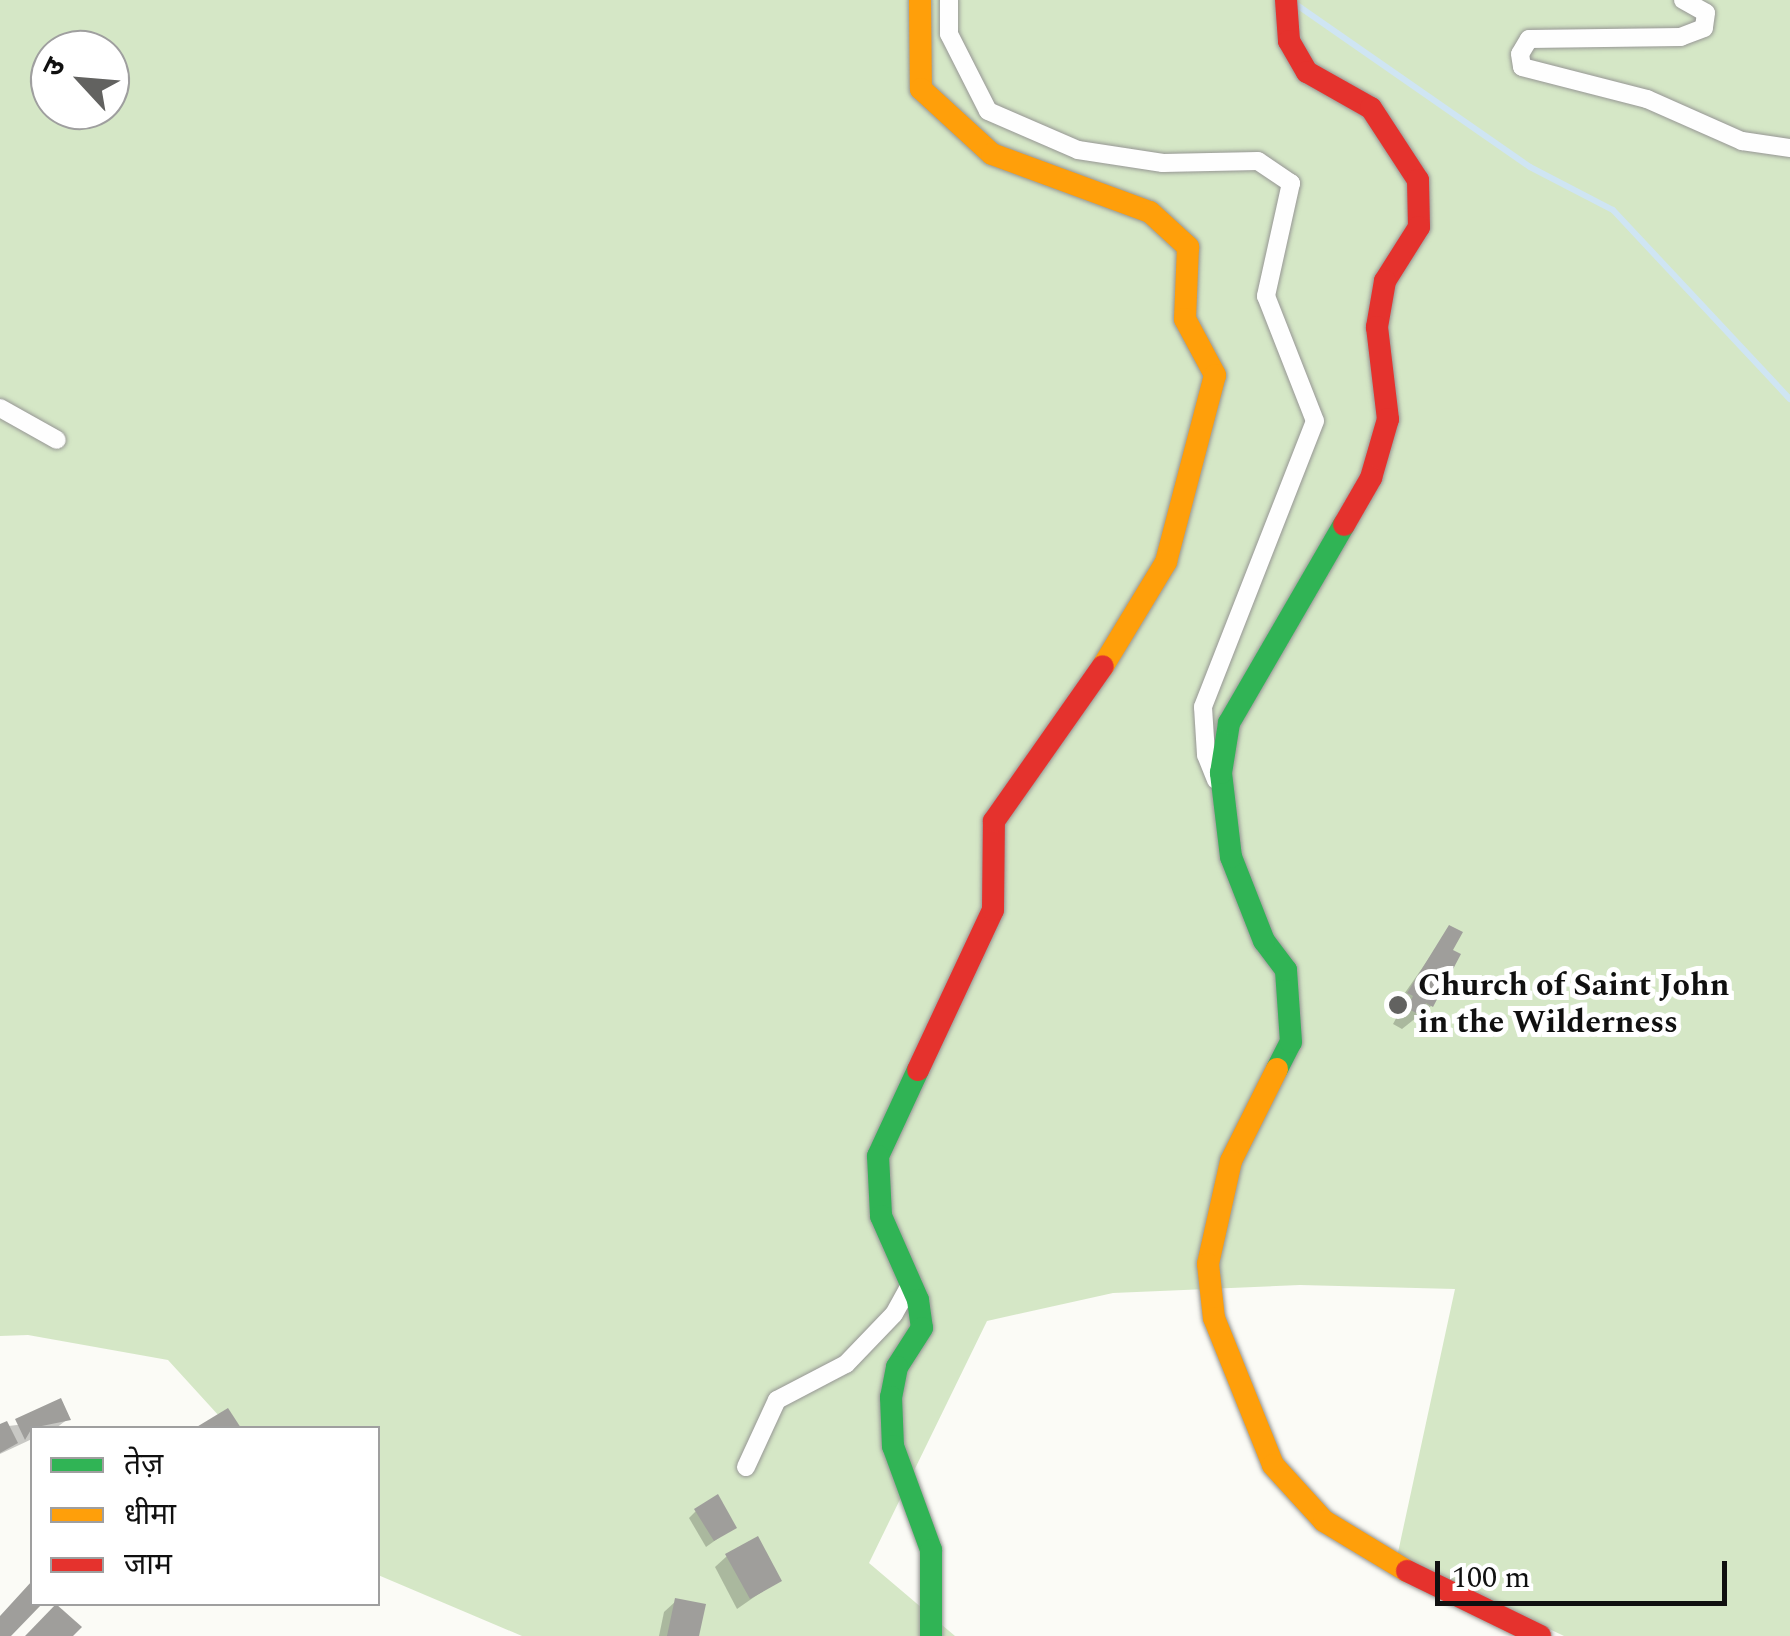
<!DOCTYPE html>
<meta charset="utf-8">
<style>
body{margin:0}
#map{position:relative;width:1790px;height:1636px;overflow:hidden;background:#fbfbf6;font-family:Spectral,"Noto Sans Devanagari",serif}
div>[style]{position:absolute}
.forest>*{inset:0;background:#d5e7c6}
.shadow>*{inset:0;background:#0003}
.stream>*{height:6px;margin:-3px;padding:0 3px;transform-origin:3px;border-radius:3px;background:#cfe5f3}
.building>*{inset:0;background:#9f9e9b}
.roads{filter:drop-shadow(0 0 2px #969694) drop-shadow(0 0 2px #969694)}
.street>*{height:18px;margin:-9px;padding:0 9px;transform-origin:9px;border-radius:9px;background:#fefefe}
.fast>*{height:22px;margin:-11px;padding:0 11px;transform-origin:11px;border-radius:11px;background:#30b455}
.slow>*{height:22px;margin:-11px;padding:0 11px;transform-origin:11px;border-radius:11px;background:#ff9f0a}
.jam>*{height:22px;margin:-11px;padding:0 11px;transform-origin:11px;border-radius:11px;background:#e5322d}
.dots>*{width:28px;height:28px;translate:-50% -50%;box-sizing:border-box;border:5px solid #fff;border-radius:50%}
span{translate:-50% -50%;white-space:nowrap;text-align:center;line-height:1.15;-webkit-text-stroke:10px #fff;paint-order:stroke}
.poi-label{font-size:32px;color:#101010;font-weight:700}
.left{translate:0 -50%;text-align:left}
.legend{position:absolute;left:30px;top:1426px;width:350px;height:180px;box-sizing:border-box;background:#fff;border:2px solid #9f9f9f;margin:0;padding:12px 18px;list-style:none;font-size:30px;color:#101010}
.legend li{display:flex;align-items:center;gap:20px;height:50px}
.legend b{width:50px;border:2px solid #9f9f9f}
.north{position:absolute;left:30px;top:30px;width:100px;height:100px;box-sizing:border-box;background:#fff;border:2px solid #9f9f9f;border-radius:50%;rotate:296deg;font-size:28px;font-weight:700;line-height:40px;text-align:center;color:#101010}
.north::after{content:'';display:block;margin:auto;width:35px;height:45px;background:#626260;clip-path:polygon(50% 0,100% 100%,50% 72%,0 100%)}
.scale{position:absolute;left:1435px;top:1561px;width:292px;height:45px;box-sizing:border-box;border:5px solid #101010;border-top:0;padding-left:12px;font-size:30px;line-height:35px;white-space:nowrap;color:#101010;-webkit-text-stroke:8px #fff;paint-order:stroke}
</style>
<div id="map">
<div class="forest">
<i style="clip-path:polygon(evenodd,0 0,1790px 0,1790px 1636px,1564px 1636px,1397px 1557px,1455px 1289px,1300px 1285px,1113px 1293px,987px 1321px,869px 1563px,955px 1636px,522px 1636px,378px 1575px,378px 1428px,230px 1428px,168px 1360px,28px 1335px,0 1336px,0 0,50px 50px,110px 50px,110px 110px,50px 110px,50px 50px)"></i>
</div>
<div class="shadow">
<i style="clip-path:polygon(1450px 928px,1431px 1006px,1402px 1029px,1393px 1024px,1399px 1013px,1393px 1010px)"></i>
<i style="clip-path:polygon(68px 1419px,56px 1428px,32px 1428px,32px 1439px,0 1454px,0 1427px)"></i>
<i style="clip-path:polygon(696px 1511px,734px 1527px,706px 1547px,689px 1518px)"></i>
<i style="clip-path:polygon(727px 1556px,779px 1580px,737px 1609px,715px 1567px)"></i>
<i style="clip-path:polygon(676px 1601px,698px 1636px,659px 1636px,664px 1612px)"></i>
</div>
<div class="stream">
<i style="left:1294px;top:3px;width:287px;rotate:34.8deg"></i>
<i style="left:1530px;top:167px;width:93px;rotate:27.4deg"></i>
<i style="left:1613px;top:210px;width:259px;rotate:46.9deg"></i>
</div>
<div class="building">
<i style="clip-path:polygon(1449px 925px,1463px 932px,1453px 950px,1461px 954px,1433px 1007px,1426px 1003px,1420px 1015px,1407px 1008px,1413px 996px,1407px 993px)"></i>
<i style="clip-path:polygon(61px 1398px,71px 1420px,32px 1428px,25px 1440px,15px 1419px)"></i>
<i style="clip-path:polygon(228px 1408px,241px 1428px,195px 1428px)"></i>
<i style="clip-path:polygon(7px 1421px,18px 1443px,0 1453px,0 1424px)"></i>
<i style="clip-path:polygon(718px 1494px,737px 1528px,714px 1541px,694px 1509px)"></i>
<i style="clip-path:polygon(758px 1536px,782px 1581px,750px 1599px,725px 1554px)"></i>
<i style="clip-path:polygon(32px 1581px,32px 1604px,42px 1604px,11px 1636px,0 1636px,0 1616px)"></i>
<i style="clip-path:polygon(675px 1598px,706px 1604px,699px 1636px,667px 1636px)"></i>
<i style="clip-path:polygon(56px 1604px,82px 1627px,73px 1636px,25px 1636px)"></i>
</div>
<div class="roads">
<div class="street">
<i style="left:949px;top:0;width:34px;rotate:90deg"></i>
<i style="left:949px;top:34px;width:86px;rotate:63.1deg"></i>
<i style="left:988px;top:111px;width:98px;rotate:23.4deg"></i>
<i style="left:1078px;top:150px;width:86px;rotate:8.7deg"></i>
<i style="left:1163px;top:163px;width:95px;rotate:-1.2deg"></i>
<i style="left:1258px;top:161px;width:40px;rotate:34deg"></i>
<i style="left:1291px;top:183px;width:116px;rotate:102.5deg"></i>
<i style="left:1266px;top:296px;width:134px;rotate:68.6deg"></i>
<i style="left:1315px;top:421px;width:307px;rotate:111.4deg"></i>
<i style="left:1203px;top:707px;width:48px;rotate:86.4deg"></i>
<i style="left:1206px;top:755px;width:27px;rotate:68deg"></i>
<i style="left:1683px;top:0;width:26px;rotate:29deg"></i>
<i style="left:1706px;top:13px;width:15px;rotate:98deg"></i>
<i style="left:1704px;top:28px;width:25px;rotate:159deg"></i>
<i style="left:1681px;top:37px;width:152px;rotate:179.2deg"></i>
<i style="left:1529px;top:39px;width:17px;rotate:121deg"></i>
<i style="left:1520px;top:54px;width:13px;rotate:81deg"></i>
<i style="left:1522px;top:67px;width:129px;rotate:14.4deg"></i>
<i style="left:1647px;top:99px;width:104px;rotate:23.9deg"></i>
<i style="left:1742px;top:141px;width:49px;rotate:8.3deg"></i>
<i style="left:0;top:408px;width:65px;rotate:29.3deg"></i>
<i style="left:746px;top:1467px;width:74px;rotate:-65.2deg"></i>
<i style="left:777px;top:1400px;width:78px;rotate:-27.6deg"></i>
<i style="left:846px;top:1364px;width:69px;rotate:-46.2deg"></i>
<i style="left:894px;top:1314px;width:35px;rotate:-61deg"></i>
</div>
<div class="fast">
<i style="left:1277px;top:1069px;width:30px;rotate:-63deg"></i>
<i style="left:1291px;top:1042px;width:72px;rotate:-94deg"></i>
<i style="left:1286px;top:970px;width:36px;rotate:-127deg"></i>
<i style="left:1264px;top:941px;width:90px;rotate:-111.4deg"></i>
<i style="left:1231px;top:857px;width:85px;rotate:-96.8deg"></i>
<i style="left:1221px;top:773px;width:51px;rotate:-80.9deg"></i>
<i style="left:1229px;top:723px;width:229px;rotate:-59.9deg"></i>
<i style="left:918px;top:1070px;width:95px;rotate:114.9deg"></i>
<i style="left:878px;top:1156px;width:60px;rotate:87.1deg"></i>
<i style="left:881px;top:1216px;width:92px;rotate:66.2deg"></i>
<i style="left:918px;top:1300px;width:28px;rotate:82deg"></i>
<i style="left:922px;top:1328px;width:46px;rotate:122.7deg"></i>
<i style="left:897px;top:1367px;width:31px;rotate:101deg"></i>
<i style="left:891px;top:1397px;width:49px;rotate:87.7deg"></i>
<i style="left:893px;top:1446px;width:111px;rotate:69.9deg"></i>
<i style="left:931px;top:1550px;width:86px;rotate:90deg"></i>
</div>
<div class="slow">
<i style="left:920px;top:0;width:89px;rotate:89.4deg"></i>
<i style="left:921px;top:89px;width:96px;rotate:42.5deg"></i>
<i style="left:992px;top:154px;width:168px;rotate:20.2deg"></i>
<i style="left:1150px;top:212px;width:52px;rotate:42.6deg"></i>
<i style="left:1188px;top:247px;width:72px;rotate:92.4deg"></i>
<i style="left:1185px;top:319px;width:64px;rotate:61.8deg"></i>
<i style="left:1215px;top:375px;width:193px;rotate:104.7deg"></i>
<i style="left:1166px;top:562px;width:122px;rotate:121.2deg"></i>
<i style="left:1277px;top:1069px;width:103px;rotate:116.6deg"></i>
<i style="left:1231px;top:1161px;width:106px;rotate:102.6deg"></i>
<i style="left:1208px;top:1264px;width:54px;rotate:83.7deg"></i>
<i style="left:1214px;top:1318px;width:158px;rotate:68.1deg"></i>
<i style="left:1273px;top:1465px;width:76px;rotate:47.7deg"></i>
<i style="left:1324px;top:1521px;width:97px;rotate:31.1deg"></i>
</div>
<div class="jam">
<i style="left:1286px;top:0;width:41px;rotate:85.8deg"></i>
<i style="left:1289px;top:41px;width:36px;rotate:60deg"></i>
<i style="left:1307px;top:72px;width:73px;rotate:29.4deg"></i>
<i style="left:1371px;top:108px;width:86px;rotate:56.9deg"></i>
<i style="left:1418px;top:180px;width:47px;rotate:88.8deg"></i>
<i style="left:1419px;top:227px;width:64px;rotate:122.2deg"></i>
<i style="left:1385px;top:281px;width:47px;rotate:99.9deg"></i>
<i style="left:1377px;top:327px;width:93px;rotate:83.2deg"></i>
<i style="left:1388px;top:419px;width:61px;rotate:106.1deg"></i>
<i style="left:1371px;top:478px;width:54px;rotate:119.9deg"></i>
<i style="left:918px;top:1070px;width:177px;rotate:-64.9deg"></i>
<i style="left:993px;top:910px;width:89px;rotate:-89.4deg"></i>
<i style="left:994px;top:821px;width:189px;rotate:-54.9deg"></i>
<i style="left:1407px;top:1571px;width:148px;rotate:26deg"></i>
</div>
</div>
<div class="dots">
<i style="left:1398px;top:1005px;background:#626260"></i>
</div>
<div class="poi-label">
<span class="left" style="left:1418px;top:1005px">Church of Saint John<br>in the Wilderness</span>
</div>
<ul class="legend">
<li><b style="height:12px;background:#30b455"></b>तेज़</li>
<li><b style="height:12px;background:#ff9f0a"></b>धीमा</li>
<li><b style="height:12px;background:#e5322d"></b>जाम</li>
</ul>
<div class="north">उ</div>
<div class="scale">100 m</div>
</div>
